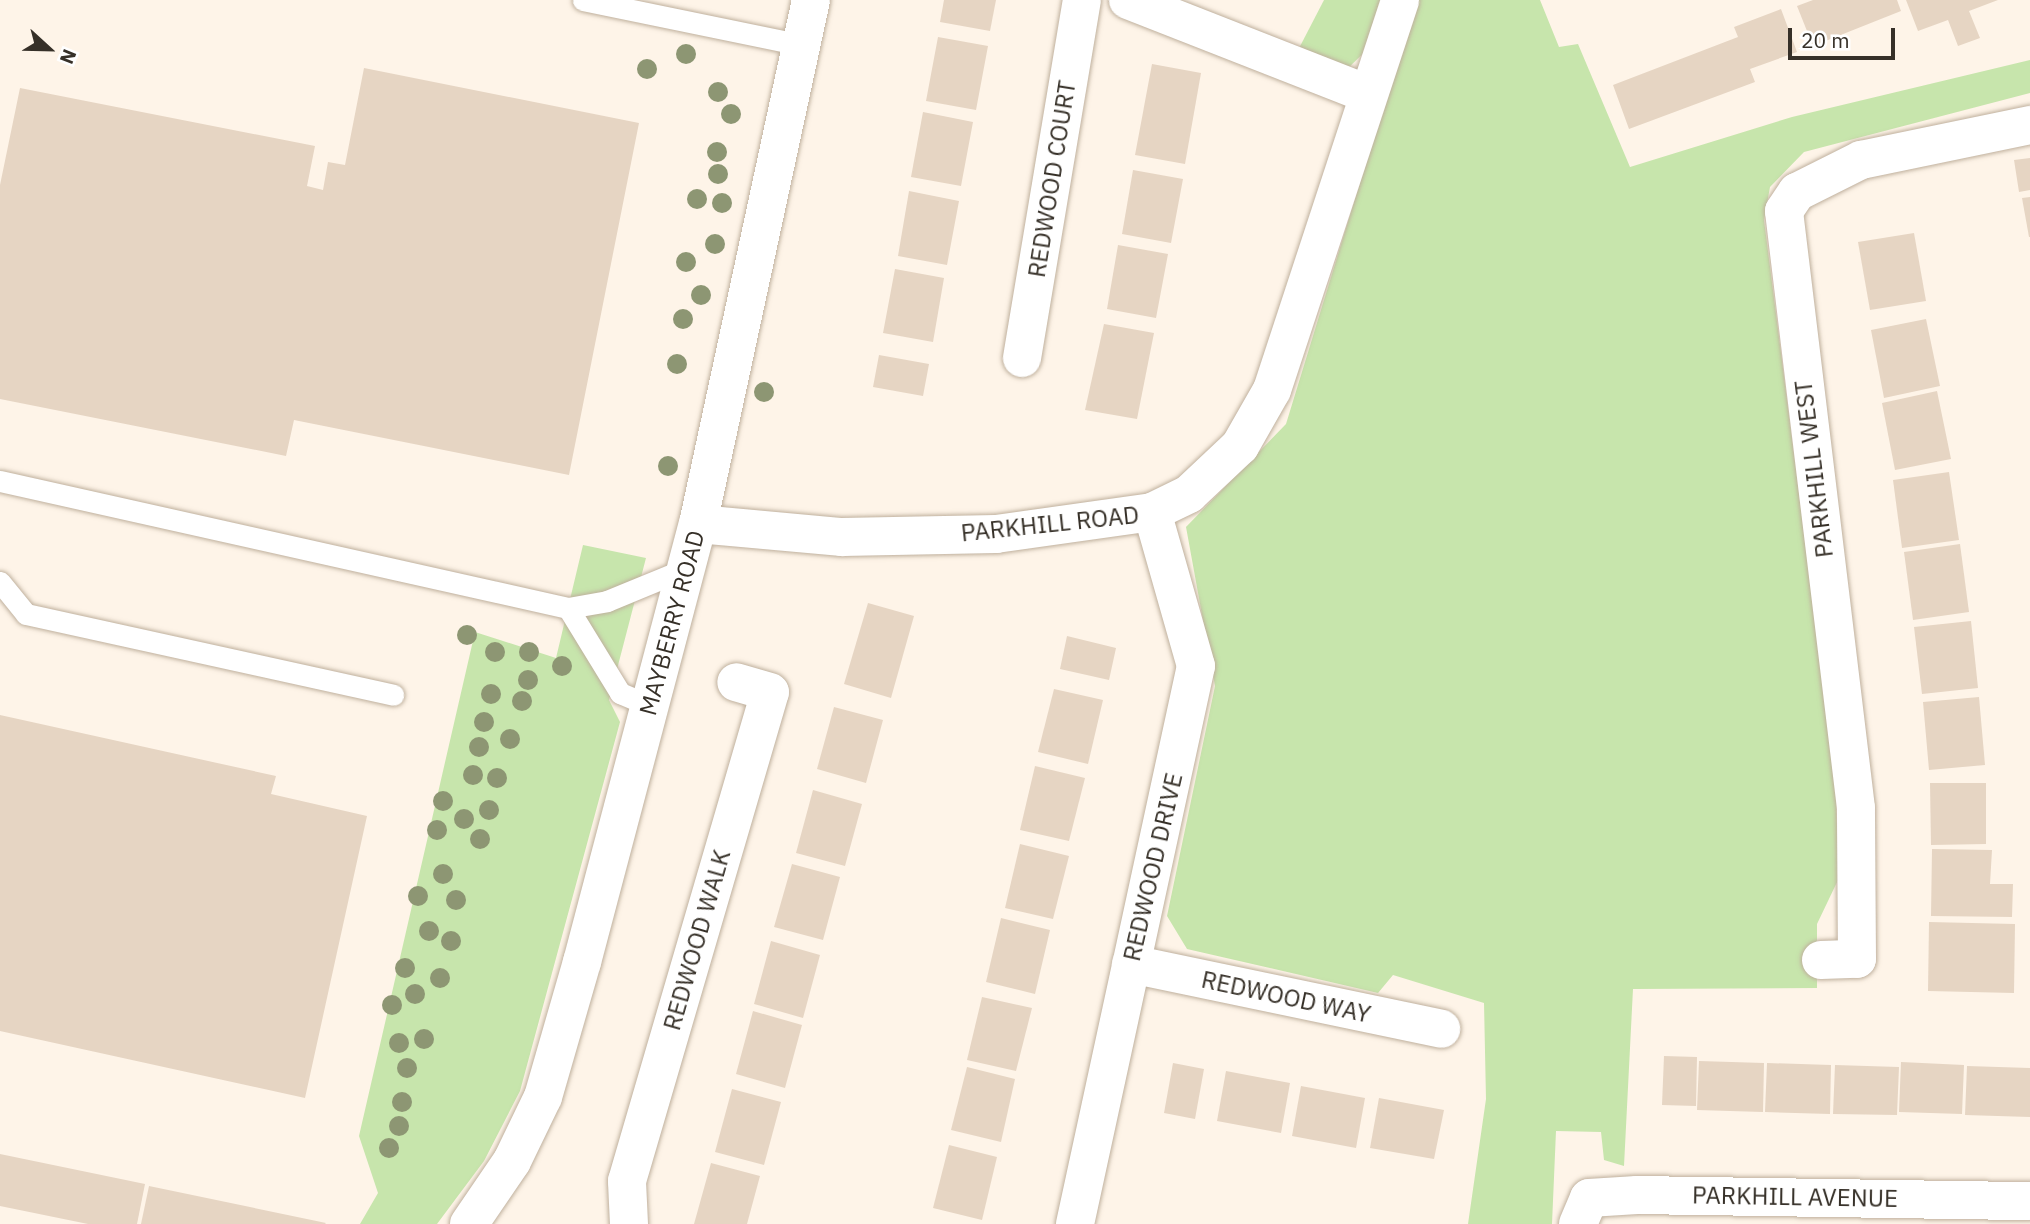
<!DOCTYPE html>
<style>
body{margin:0}
#map{position:relative;width:2030px;height:1224px;overflow:hidden;background:#fef4e8;font-family:"IBM Plex Sans",sans-serif}
div>[style]{position:absolute}
.green>*{inset:0;background:#c7e5ac}
.building>*{inset:0;background:#e6d5c3}
.roads{filter:drop-shadow(0 0 2px #bfb09d) drop-shadow(0 0 2px #bfb09d)}
.lane>*{height:21px;margin:-10.5px;padding:0 10.5px;transform-origin:10.5px;border-radius:10.5px;background:#fff}
.street>*{height:38px;margin:-19px;padding:0 19px;transform-origin:19px;border-radius:19px;background:#fff}
.secondary>*{height:38px;margin:-19px;padding:0 19px;transform-origin:19px;border-radius:19px;background:#fff}
.trees>*{width:20px;height:20px;margin:-10px;border-radius:50%;background:#8d9673}
span{translate:-50% -50%;white-space:nowrap;text-align:center;line-height:1.15;-webkit-text-stroke:7px #fff;paint-order:stroke}
.street-label{font-size:24px;color:#363028}
.north{position:absolute;left:14px;top:14px;width:70px;height:70px;-webkit-text-stroke:5px #fff;paint-order:stroke;rotate:112deg;font-size:19px;font-weight:700;line-height:28px;text-align:center;color:#363028}
.north::after{content:'';display:block;margin:auto;width:24px;height:32px;background:#363028;clip-path:polygon(50% 0,100% 100%,50% 72%,0 100%)}
.scale{position:absolute;left:1788px;top:28px;width:107px;height:32px;box-sizing:border-box;border:4px solid #363028;border-top:0;padding-left:9px;font-size:21px;line-height:24px;white-space:nowrap;color:#363028;-webkit-text-stroke:5px #fff;paint-order:stroke}
</style>
<div id="map">
<div class="green">
<i style="clip-path:polygon(1324px 0,1387px 0,1375px 42px,1343px 73px,1295px 56px)"></i>
<i style="clip-path:polygon(1416px 0,1540px 0,1559px 47px,1578px 44px,1630px 167px,1792px 117px,2030px 60px,2030px 93px,1804px 152px,1770px 187px,1764px 220px,1835px 775px,1839px 878px,1817px 924px,1817px 988px,1633px 989px,1624px 1166px,1604px 1160px,1601px 1132px,1556px 1131px,1552px 1224px,1468px 1224px,1486px 1099px,1484px 1003px,1393px 975px,1378px 993px,1187px 949px,1167px 916px,1215px 686px,1186px 527px,1286px 424px)"></i>
<i style="clip-path:polygon(583px 545px,646px 558px,609px 700px,620px 722px,520px 1091px,484px 1161px,437px 1224px,360px 1224px,378px 1193px,359px 1136px,475px 632px,556px 658px)"></i>
</div>
<div class="building">
<i style="clip-path:polygon(944px 0,996px 0,990px 31px,940px 22px)"></i>
<i style="clip-path:polygon(1813px 0,1897px 0,1901px 11px,1813px 46px,1797px 6px)"></i>
<i style="clip-path:polygon(1906px 0,1998px 0,1969px 11px,1980px 38px,1958px 46px,1948px 20px,1918px 31px)"></i>
<i style="clip-path:polygon(1781px 9px,1797px 52px,1750px 69px,1755px 82px,1629px 129px,1613px 85px,1738px 37px,1734px 27px)"></i>
<i style="clip-path:polygon(938px 37px,988px 46px,976px 110px,926px 101px)"></i>
<i style="clip-path:polygon(1152px 64px,1201px 73px,1185px 164px,1135px 155px)"></i>
<i style="clip-path:polygon(364px 68px,639px 123px,569px 475px,294px 420px,286px 456px,0 399px,0 185px,20px 88px,315px 146px,307px 186px,323px 190px,328px 162px,345px 165px)"></i>
<i style="clip-path:polygon(923px 112px,973px 122px,961px 186px,911px 177px)"></i>
<i style="clip-path:polygon(2030px 158px,2030px 190px,2019px 192px,2014px 160px)"></i>
<i style="clip-path:polygon(1133px 170px,1183px 179px,1171px 243px,1122px 234px)"></i>
<i style="clip-path:polygon(909px 191px,959px 201px,947px 265px,898px 256px)"></i>
<i style="clip-path:polygon(2030px 197px,2030px 237px,2029px 237px,2022px 198px)"></i>
<i style="clip-path:polygon(1914px 233px,1926px 301px,1870px 310px,1858px 242px)"></i>
<i style="clip-path:polygon(1118px 245px,1168px 254px,1156px 318px,1107px 309px)"></i>
<i style="clip-path:polygon(895px 269px,944px 278px,933px 342px,883px 333px)"></i>
<i style="clip-path:polygon(1926px 319px,1940px 386px,1884px 398px,1871px 330px)"></i>
<i style="clip-path:polygon(1104px 324px,1154px 333px,1137px 419px,1085px 410px)"></i>
<i style="clip-path:polygon(879px 355px,929px 364px,923px 396px,873px 387px)"></i>
<i style="clip-path:polygon(1937px 391px,1951px 459px,1895px 470px,1882px 403px)"></i>
<i style="clip-path:polygon(1949px 472px,1959px 540px,1902px 548px,1893px 480px)"></i>
<i style="clip-path:polygon(1960px 544px,1969px 612px,1913px 620px,1904px 552px)"></i>
<i style="clip-path:polygon(868px 603px,914px 616px,891px 698px,844px 684px)"></i>
<i style="clip-path:polygon(1971px 621px,1978px 688px,1922px 694px,1914px 627px)"></i>
<i style="clip-path:polygon(1067px 636px,1116px 648px,1109px 680px,1060px 669px)"></i>
<i style="clip-path:polygon(1054px 689px,1103px 700px,1088px 764px,1038px 752px)"></i>
<i style="clip-path:polygon(1979px 697px,1985px 765px,1929px 770px,1923px 702px)"></i>
<i style="clip-path:polygon(834px 707px,883px 720px,866px 783px,817px 769px)"></i>
<i style="clip-path:polygon(0 715px,276px 776px,271px 794px,367px 816px,305px 1098px,0 1031px)"></i>
<i style="clip-path:polygon(1035px 766px,1085px 778px,1069px 841px,1020px 830px)"></i>
<i style="clip-path:polygon(1930px 783px,1986px 783px,1986px 844px,1931px 845px)"></i>
<i style="clip-path:polygon(813px 790px,862px 804px,845px 866px,796px 853px)"></i>
<i style="clip-path:polygon(1020px 844px,1069px 856px,1053px 919px,1005px 908px)"></i>
<i style="clip-path:polygon(1932px 849px,1992px 850px,1990px 884px,2013px 884px,2012px 917px,1931px 916px)"></i>
<i style="clip-path:polygon(792px 864px,840px 877px,823px 940px,774px 927px)"></i>
<i style="clip-path:polygon(1001px 918px,1050px 930px,1035px 994px,986px 982px)"></i>
<i style="clip-path:polygon(1929px 922px,2015px 924px,2014px 993px,1928px 991px)"></i>
<i style="clip-path:polygon(771px 941px,820px 955px,803px 1018px,754px 1004px)"></i>
<i style="clip-path:polygon(982px 997px,1032px 1008px,1016px 1071px,967px 1060px)"></i>
<i style="clip-path:polygon(753px 1011px,802px 1025px,785px 1088px,736px 1074px)"></i>
<i style="clip-path:polygon(1664px 1056px,1697px 1057px,1696px 1106px,1662px 1105px)"></i>
<i style="clip-path:polygon(1699px 1061px,1764px 1063px,1763px 1112px,1697px 1110px)"></i>
<i style="clip-path:polygon(1901px 1062px,1964px 1065px,1962px 1114px,1899px 1112px)"></i>
<i style="clip-path:polygon(1173px 1063px,1204px 1069px,1195px 1119px,1164px 1113px)"></i>
<i style="clip-path:polygon(1767px 1063px,1831px 1065px,1830px 1114px,1765px 1112px)"></i>
<i style="clip-path:polygon(1835px 1065px,1899px 1067px,1897px 1115px,1833px 1114px)"></i>
<i style="clip-path:polygon(1967px 1066px,2030px 1068px,2030px 1117px,1965px 1115px)"></i>
<i style="clip-path:polygon(967px 1067px,1015px 1079px,1001px 1142px,951px 1130px)"></i>
<i style="clip-path:polygon(1226px 1071px,1290px 1083px,1281px 1133px,1217px 1121px)"></i>
<i style="clip-path:polygon(1301px 1086px,1365px 1098px,1356px 1148px,1292px 1136px)"></i>
<i style="clip-path:polygon(732px 1089px,781px 1102px,764px 1165px,715px 1152px)"></i>
<i style="clip-path:polygon(1379px 1098px,1444px 1110px,1434px 1159px,1370px 1148px)"></i>
<i style="clip-path:polygon(949px 1145px,997px 1157px,982px 1220px,933px 1208px)"></i>
<i style="clip-path:polygon(0 1154px,145px 1184px,137px 1224px,88px 1224px,0 1206px)"></i>
<i style="clip-path:polygon(711px 1163px,760px 1176px,747px 1224px,694px 1224px)"></i>
<i style="clip-path:polygon(149px 1186px,326px 1223px,325px 1224px,141px 1224px)"></i>
</div>
<div class="roads">
<div class="lane">
<i style="left:583px;top:0;width:225px;rotate:11.6deg"></i>
<i style="left:0;top:481px;width:582px;rotate:12.6deg"></i>
<i style="left:568px;top:608px;width:40px;rotate:-10deg"></i>
<i style="left:607px;top:601px;width:87px;rotate:-22.4deg"></i>
<i style="left:0;top:582px;width:41px;rotate:50.9deg"></i>
<i style="left:26px;top:614px;width:376px;rotate:12.4deg"></i>
<i style="left:568px;top:608px;width:100px;rotate:58.5deg"></i>
<i style="left:620px;top:693px;width:34px;rotate:23deg"></i>
</div>
<div class="street">
<i style="left:1128px;top:0;width:258px;rotate:21.4deg"></i>
<i style="left:1022px;top:358px;width:363px;rotate:-80.5deg"></i>
<i style="left:698px;top:524px;width:145px;rotate:5.2deg"></i>
<i style="left:842px;top:537px;width:154px;rotate:-1.1deg"></i>
<i style="left:996px;top:534px;width:158px;rotate:-8deg"></i>
<i style="left:1152px;top:512px;width:41px;rotate:-25.9deg"></i>
<i style="left:1189px;top:494px;width:70px;rotate:-43.3deg"></i>
<i style="left:1240px;top:446px;width:64px;rotate:-60.3deg"></i>
<i style="left:1272px;top:390px;width:410px;rotate:-71.8deg"></i>
<i style="left:1821px;top:960px;width:36px;rotate:-2deg"></i>
<i style="left:1857px;top:959px;width:151px;rotate:-90.4deg"></i>
<i style="left:1856px;top:808px;width:601px;rotate:-96.88deg"></i>
<i style="left:1784px;top:211px;width:23px;rotate:-56deg"></i>
<i style="left:1797px;top:192px;width:72px;rotate:-26.6deg"></i>
<i style="left:1861px;top:160px;width:173px;rotate:-11.7deg"></i>
<i style="left:1131px;top:964px;width:317px;rotate:11.8deg"></i>
<i style="left:629px;top:1224px;width:43px;rotate:-92.7deg"></i>
<i style="left:627px;top:1181px;width:509px;rotate:-73.7deg"></i>
<i style="left:770px;top:692px;width:35px;rotate:-164deg"></i>
<i style="left:1075px;top:1224px;width:571px;rotate:-77.77deg"></i>
<i style="left:1196px;top:666px;width:160px;rotate:-105.9deg"></i>
<i style="left:1578px;top:1224px;width:28px;rotate:-67deg"></i>
<i style="left:1589px;top:1198px;width:48px;rotate:-3.6deg"></i>
<i style="left:1637px;top:1195px;width:393px;rotate:0.9deg"></i>
</div>
<div class="secondary">
<i style="left:469px;top:1224px;width:76px;rotate:-55.7deg"></i>
<i style="left:512px;top:1161px;width:71px;rotate:-64.2deg"></i>
<i style="left:543px;top:1097px;width:141px;rotate:-73.9deg"></i>
<i style="left:582px;top:962px;width:453px;rotate:-75.2deg"></i>
<i style="left:698px;top:524px;width:536px;rotate:-77.83deg"></i>
</div>
</div>
<div class="trees">
<i style="left:686px;top:54px"></i>
<i style="left:647px;top:69px"></i>
<i style="left:718px;top:92px"></i>
<i style="left:731px;top:114px"></i>
<i style="left:717px;top:152px"></i>
<i style="left:718px;top:174px"></i>
<i style="left:697px;top:199px"></i>
<i style="left:722px;top:203px"></i>
<i style="left:715px;top:244px"></i>
<i style="left:686px;top:262px"></i>
<i style="left:701px;top:295px"></i>
<i style="left:683px;top:319px"></i>
<i style="left:677px;top:364px"></i>
<i style="left:764px;top:392px"></i>
<i style="left:668px;top:466px"></i>
<i style="left:467px;top:635px"></i>
<i style="left:495px;top:652px"></i>
<i style="left:529px;top:652px"></i>
<i style="left:562px;top:666px"></i>
<i style="left:528px;top:680px"></i>
<i style="left:491px;top:694px"></i>
<i style="left:522px;top:701px"></i>
<i style="left:484px;top:722px"></i>
<i style="left:510px;top:739px"></i>
<i style="left:479px;top:747px"></i>
<i style="left:473px;top:775px"></i>
<i style="left:497px;top:778px"></i>
<i style="left:443px;top:801px"></i>
<i style="left:489px;top:810px"></i>
<i style="left:464px;top:819px"></i>
<i style="left:437px;top:830px"></i>
<i style="left:480px;top:839px"></i>
<i style="left:443px;top:874px"></i>
<i style="left:418px;top:896px"></i>
<i style="left:456px;top:900px"></i>
<i style="left:429px;top:931px"></i>
<i style="left:451px;top:941px"></i>
<i style="left:405px;top:968px"></i>
<i style="left:440px;top:978px"></i>
<i style="left:415px;top:994px"></i>
<i style="left:392px;top:1005px"></i>
<i style="left:424px;top:1039px"></i>
<i style="left:399px;top:1043px"></i>
<i style="left:407px;top:1068px"></i>
<i style="left:402px;top:1102px"></i>
<i style="left:399px;top:1126px"></i>
<i style="left:389px;top:1148px"></i>
</div>
<div class="street-label">
<span style="left:1052px;top:179px;rotate:-81deg">REDWOOD COURT</span>
<span style="left:1814px;top:469px;rotate:-97deg">PARKHILL WEST</span>
<span style="left:1050px;top:524px;rotate:-6deg">PARKHILL ROAD</span>
<span style="left:672px;top:623px;rotate:-75deg">MAYBERRY ROAD</span>
<span style="left:1153px;top:867px;rotate:-77deg">REDWOOD DRIVE</span>
<span style="left:697px;top:940px;rotate:-74deg">REDWOOD WALK</span>
<span style="left:1286px;top:997px;rotate:12deg">REDWOOD WAY</span>
<span style="left:1795px;top:1197px;rotate:1deg">PARKHILL AVENUE</span>
</div>
<div class="north">N</div>
<div class="scale">20 m</div>
</div>
